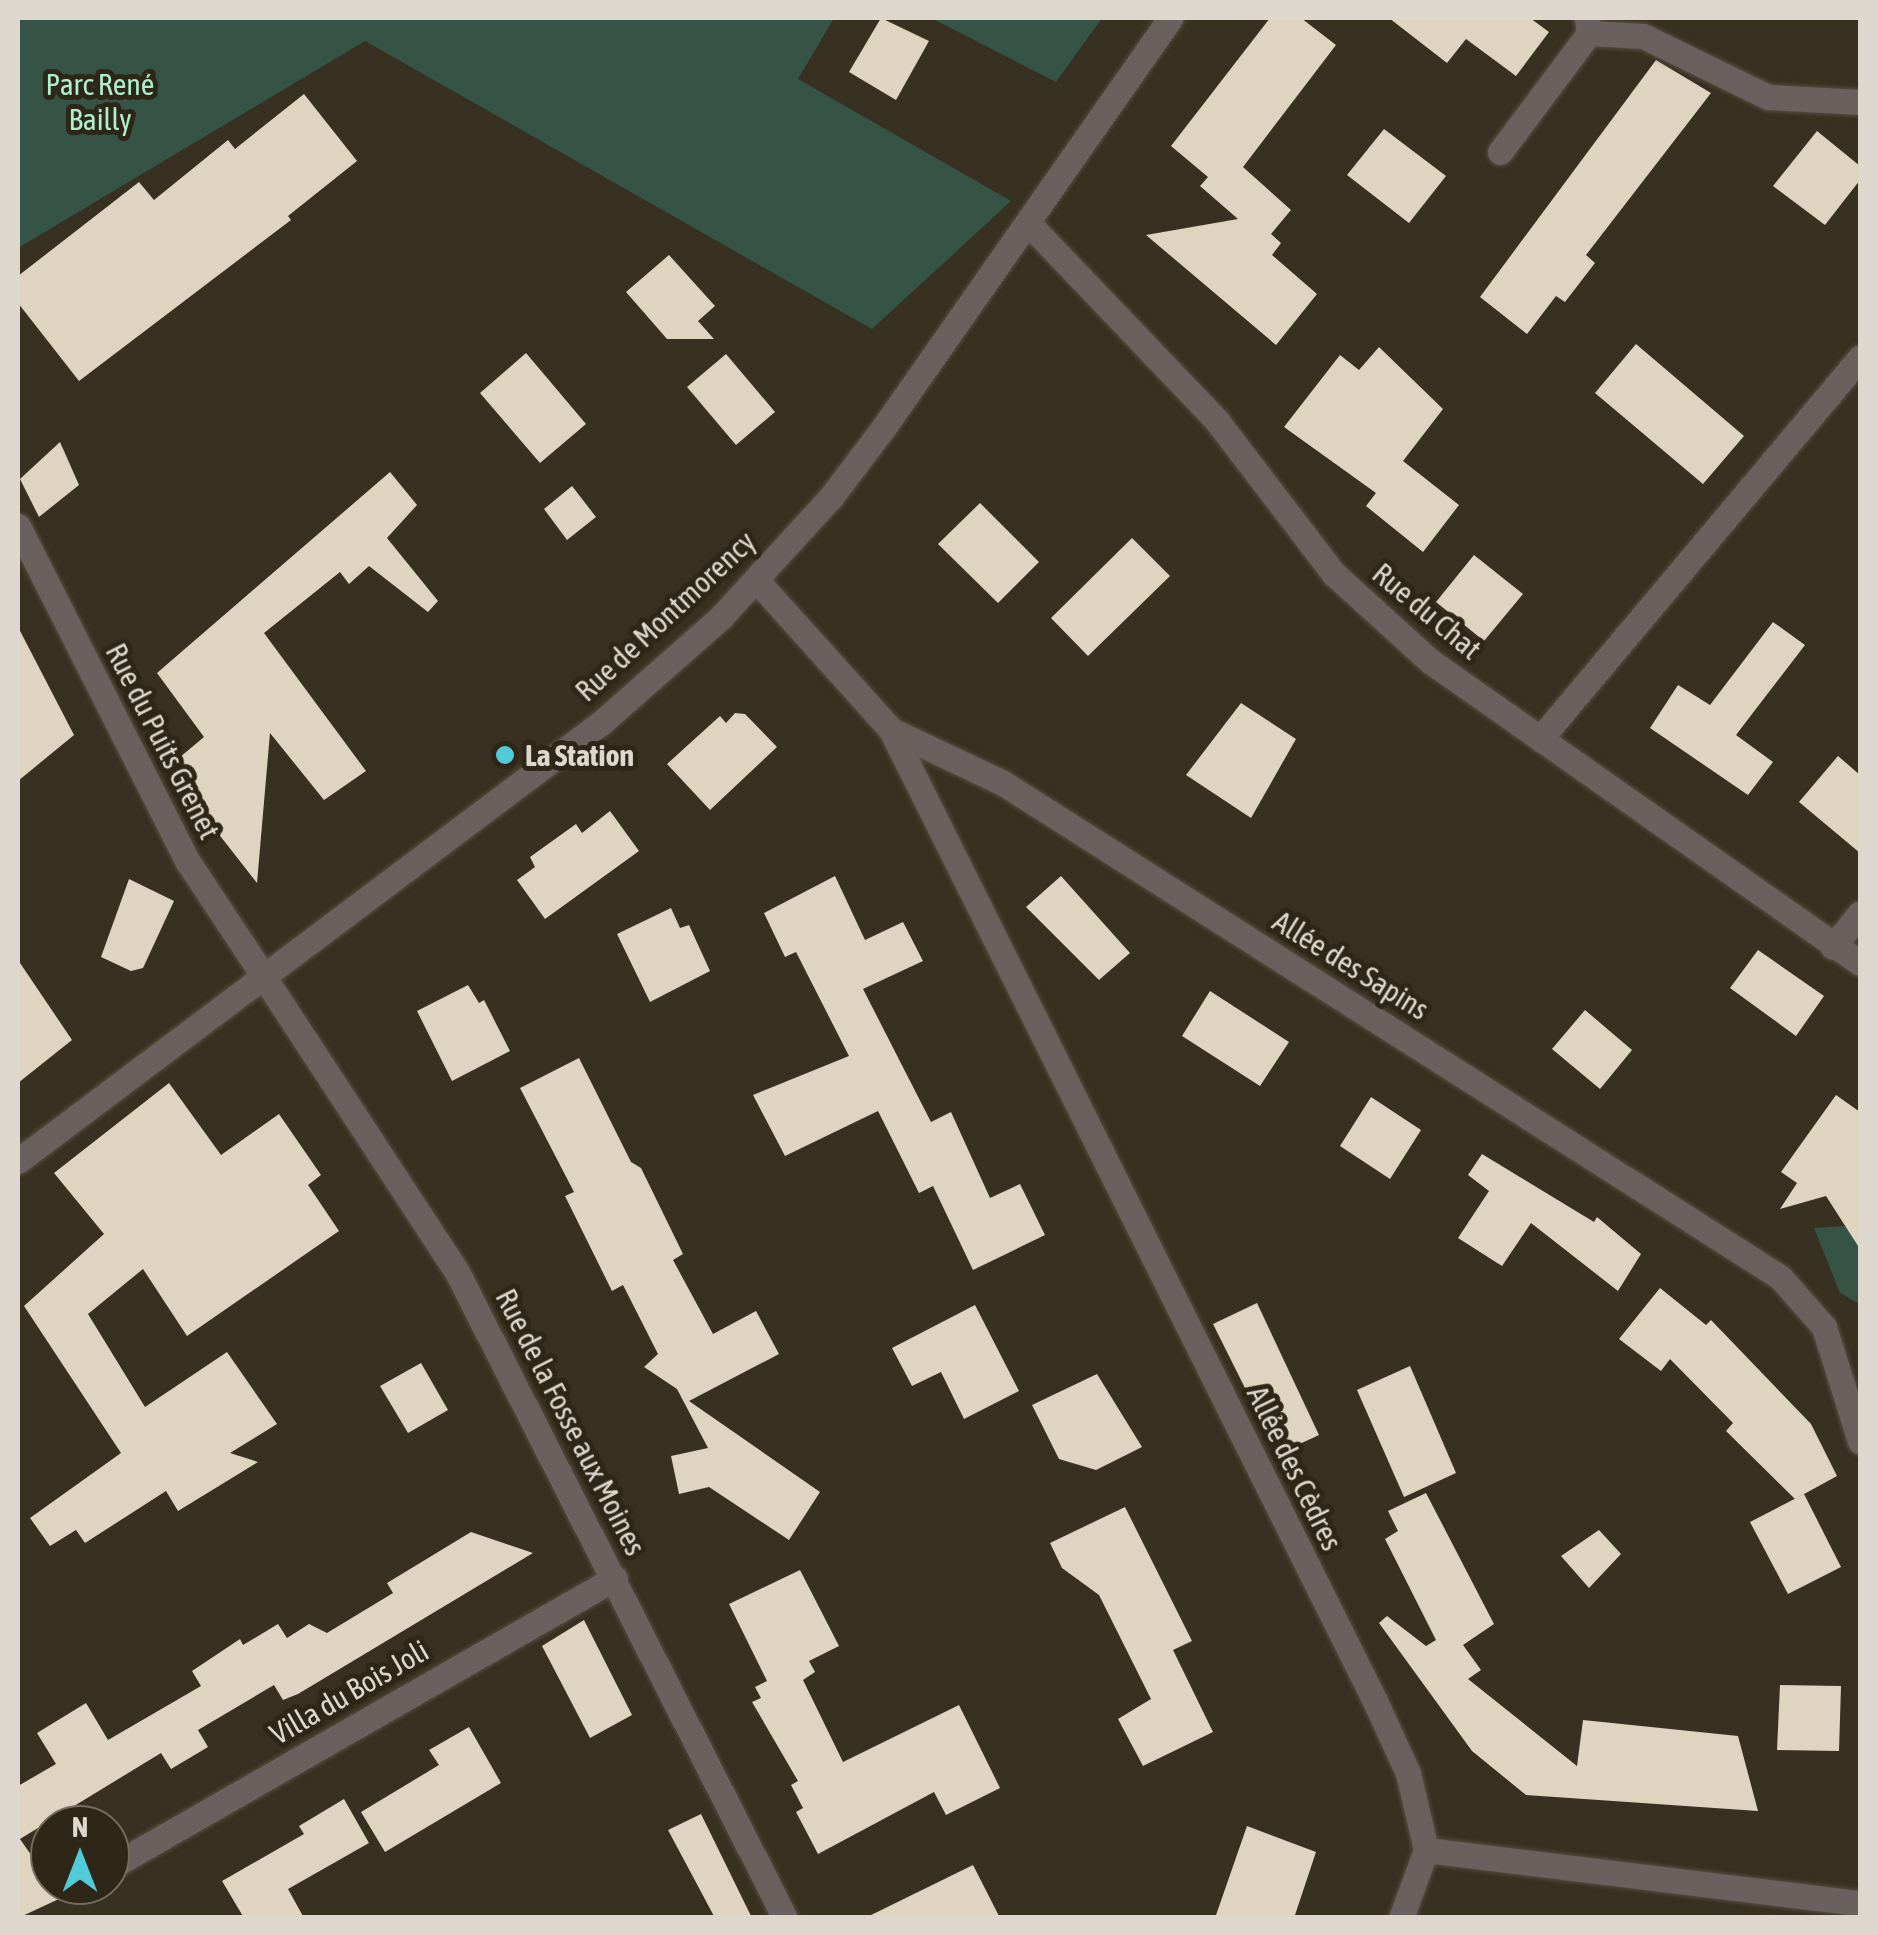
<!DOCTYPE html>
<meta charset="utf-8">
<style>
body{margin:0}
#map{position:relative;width:1878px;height:1935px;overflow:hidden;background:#383020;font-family:"Asap Condensed",sans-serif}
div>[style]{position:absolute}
.green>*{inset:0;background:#365445}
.building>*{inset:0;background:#dfd4c0}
.roads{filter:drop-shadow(0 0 2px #564e3f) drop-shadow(0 0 2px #564e3f)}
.minor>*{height:25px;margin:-12.5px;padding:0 12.5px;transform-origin:12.5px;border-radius:12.5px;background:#6a605e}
.tertiary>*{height:25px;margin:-12.5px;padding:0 12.5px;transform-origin:12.5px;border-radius:12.5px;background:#6a605e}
.dots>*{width:28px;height:28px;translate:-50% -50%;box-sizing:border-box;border:5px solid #2e2616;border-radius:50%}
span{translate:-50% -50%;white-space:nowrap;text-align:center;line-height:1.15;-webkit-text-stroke:10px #2e2616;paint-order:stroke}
.park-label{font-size:30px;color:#aef0ce}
.street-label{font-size:30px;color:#ddd7cd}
.poi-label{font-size:30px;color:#ddd7cd;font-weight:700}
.left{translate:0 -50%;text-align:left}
.frame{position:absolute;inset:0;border:20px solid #ddd7cd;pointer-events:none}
.north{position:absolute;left:30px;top:1805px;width:100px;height:100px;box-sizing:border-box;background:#2e2616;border:2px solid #746d5f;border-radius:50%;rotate:0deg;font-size:28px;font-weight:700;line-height:40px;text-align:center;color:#ddd7cd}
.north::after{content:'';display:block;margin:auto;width:35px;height:45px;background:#52cbd9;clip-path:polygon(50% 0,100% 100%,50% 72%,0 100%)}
</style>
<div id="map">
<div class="green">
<i style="clip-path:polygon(18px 18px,834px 18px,798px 79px,1011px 201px,872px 329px,365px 41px,18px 248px)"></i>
<i style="clip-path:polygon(931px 18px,1102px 18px,1056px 82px)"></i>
<i style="clip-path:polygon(1860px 1225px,1860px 1304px,1840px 1293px,1814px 1228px)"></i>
</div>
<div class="building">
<i style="clip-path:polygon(881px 18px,929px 41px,896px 100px,849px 72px)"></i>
<i style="clip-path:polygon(1270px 18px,1301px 18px,1336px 45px,1243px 167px,1291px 210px,1271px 234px,1281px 243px,1272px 255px,1317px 294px,1276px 345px,1146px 235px,1238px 219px,1200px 186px,1208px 177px,1171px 146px)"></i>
<i style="clip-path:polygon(1389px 18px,1530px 18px,1549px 32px,1516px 76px,1466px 39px,1447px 63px)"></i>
<i style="clip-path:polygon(1656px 60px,1711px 93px,1586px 255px,1595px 263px,1565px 302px,1556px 296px,1527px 334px,1480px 297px)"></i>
<i style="clip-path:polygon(304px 94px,357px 161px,288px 216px,291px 220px,79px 381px,18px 303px,18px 276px,139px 182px,154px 200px,228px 140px,235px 149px)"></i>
<i style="clip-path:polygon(1384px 129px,1446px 176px,1409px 223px,1347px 175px)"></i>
<i style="clip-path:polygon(1817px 131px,1860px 166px,1860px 180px,1825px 225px,1773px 186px)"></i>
<i style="clip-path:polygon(669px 255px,715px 306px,698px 321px,714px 339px,667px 339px,626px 292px)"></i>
<i style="clip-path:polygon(1636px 344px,1744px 436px,1703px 484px,1595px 393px)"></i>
<i style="clip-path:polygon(1379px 347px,1443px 409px,1403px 461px,1459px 505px,1423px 552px,1366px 506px,1376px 493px,1284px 427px,1340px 355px,1359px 370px)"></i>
<i style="clip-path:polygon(526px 353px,586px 424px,540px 463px,480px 393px)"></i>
<i style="clip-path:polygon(726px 354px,775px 412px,736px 445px,687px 387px)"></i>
<i style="clip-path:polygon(60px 442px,79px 485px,39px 517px,20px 479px)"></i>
<i style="clip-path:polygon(390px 472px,417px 505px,387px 538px,438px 601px,428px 612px,369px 566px,349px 584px,340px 572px,264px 633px,366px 771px,324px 800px,270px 733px,257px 883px,167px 768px,204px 737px,157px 673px)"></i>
<i style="clip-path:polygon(572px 486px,596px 517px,567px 540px,544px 509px)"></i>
<i style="clip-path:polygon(980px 503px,1039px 562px,998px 603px,938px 544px)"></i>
<i style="clip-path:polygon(1132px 538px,1170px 576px,1088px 656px,1051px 618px)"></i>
<i style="clip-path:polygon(1474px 555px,1523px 594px,1484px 641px,1436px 602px)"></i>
<i style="clip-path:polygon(1773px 622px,1805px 645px,1736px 735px,1773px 762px,1748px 795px,1650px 728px,1678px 685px,1710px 705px)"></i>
<i style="clip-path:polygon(18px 627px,74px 735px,18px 781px)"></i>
<i style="clip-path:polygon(1241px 703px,1296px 739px,1251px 818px,1186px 775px)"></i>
<i style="clip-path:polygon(735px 713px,745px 714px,777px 747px,710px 810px,667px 764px,720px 716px,726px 723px)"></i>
<i style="clip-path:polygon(1838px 756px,1860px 775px,1860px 853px,1799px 802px)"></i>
<i style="clip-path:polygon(610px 811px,639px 851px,545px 919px,517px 880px,535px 867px,530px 857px,576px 824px,582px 833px)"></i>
<i style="clip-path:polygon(835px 876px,865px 940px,903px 922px,923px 961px,863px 989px,931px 1122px,951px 1112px,990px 1198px,1020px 1184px,1045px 1235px,973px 1270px,933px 1186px,919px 1193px,878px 1111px,785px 1156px,753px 1095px,849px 1056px,796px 952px,785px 957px,764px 913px)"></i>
<i style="clip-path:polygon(1061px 876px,1130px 953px,1099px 980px,1026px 907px)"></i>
<i style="clip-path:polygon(129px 879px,174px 901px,143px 968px,131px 971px,101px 957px)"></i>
<i style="clip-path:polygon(671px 908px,680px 928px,689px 925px,710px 971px,650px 1002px,617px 934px)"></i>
<i style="clip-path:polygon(1758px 950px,1824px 996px,1796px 1036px,1730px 988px)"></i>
<i style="clip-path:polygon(18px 960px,72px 1040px,18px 1083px)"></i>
<i style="clip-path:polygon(468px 985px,479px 1003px,484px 1000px,510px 1051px,452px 1081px,417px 1011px)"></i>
<i style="clip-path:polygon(1210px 991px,1289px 1042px,1260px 1086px,1182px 1036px)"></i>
<i style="clip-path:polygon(1585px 1010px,1632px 1050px,1600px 1089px,1552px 1049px)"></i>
<i style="clip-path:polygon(579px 1058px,631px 1162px,641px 1168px,683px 1254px,673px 1260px,713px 1334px,756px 1311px,779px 1354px,689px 1401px,820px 1492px,789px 1540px,709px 1487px,679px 1494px,671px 1456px,708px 1448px,677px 1389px,644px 1367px,658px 1354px,623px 1285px,612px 1291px,565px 1196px,574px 1192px,520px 1088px)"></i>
<i style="clip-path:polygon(169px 1083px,221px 1155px,279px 1114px,321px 1175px,308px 1185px,339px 1231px,187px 1336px,143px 1269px,88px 1314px,145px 1407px,227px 1352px,277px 1424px,230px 1453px,258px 1462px,178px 1511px,166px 1491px,85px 1543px,76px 1530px,50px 1546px,30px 1518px,121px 1453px,24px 1306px,104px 1234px,54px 1173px)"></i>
<i style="clip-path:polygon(1836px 1095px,1860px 1112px,1860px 1249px,1826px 1196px,1780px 1209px,1797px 1183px,1781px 1172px)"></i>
<i style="clip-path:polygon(1371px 1097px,1421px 1130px,1390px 1179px,1340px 1146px)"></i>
<i style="clip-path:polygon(1482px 1154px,1594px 1222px,1597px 1217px,1641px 1254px,1618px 1291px,1531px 1223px,1502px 1266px,1458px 1238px,1489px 1191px,1468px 1175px)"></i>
<i style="clip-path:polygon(1660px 1288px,1706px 1325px,1711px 1320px,1811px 1424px,1837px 1476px,1795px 1499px,1726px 1431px,1733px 1423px,1670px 1359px,1661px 1371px,1619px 1339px)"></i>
<i style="clip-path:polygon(1257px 1303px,1319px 1435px,1278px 1454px,1213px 1324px)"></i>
<i style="clip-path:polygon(975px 1305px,1019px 1391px,964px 1419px,941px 1372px,912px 1386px,892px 1348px)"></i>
<i style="clip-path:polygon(421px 1363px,448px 1410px,408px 1433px,380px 1386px)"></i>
<i style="clip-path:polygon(1410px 1366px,1456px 1473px,1404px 1497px,1357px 1390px)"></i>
<i style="clip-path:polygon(1097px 1374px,1142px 1447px,1096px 1470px,1059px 1459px,1032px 1405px)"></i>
<i style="clip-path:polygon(1426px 1493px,1494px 1624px,1463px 1645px,1481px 1670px,1468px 1679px,1577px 1766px,1583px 1720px,1738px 1736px,1758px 1811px,1526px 1795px,1472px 1751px,1379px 1623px,1387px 1616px,1426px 1646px,1436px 1640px,1385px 1539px,1398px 1531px,1388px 1511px)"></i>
<i style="clip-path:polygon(1804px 1494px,1841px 1567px,1788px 1594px,1750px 1522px)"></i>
<i style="clip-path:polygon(1125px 1507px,1192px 1641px,1173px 1650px,1213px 1732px,1143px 1766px,1118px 1719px,1151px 1699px,1099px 1595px,1062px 1568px,1050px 1543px)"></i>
<i style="clip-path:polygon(1599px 1530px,1621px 1554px,1589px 1588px,1561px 1556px)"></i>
<i style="clip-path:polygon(471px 1532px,533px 1553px,298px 1694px,283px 1700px,274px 1685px,198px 1730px,208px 1747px,171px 1769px,161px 1753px,20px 1839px,61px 1898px,18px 1918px,18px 1786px,56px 1764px,37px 1733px,86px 1703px,108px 1740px,201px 1686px,192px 1671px,240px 1639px,243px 1645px,278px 1624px,287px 1638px,309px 1624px,327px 1633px,393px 1593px,387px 1583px)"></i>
<i style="clip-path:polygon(800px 1570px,839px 1646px,809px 1661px,815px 1672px,803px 1680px,843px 1762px,959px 1705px,1000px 1788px,946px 1815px,934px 1792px,818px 1854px,796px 1812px,803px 1808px,791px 1785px,798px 1781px,752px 1702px,761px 1698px,755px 1687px,767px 1681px,729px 1604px)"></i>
<i style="clip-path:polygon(584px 1620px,632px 1715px,590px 1738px,542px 1646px)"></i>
<i style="clip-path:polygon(1780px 1685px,1841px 1686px,1839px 1751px,1777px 1750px)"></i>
<i style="clip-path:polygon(469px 1727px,501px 1783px,385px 1852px,361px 1812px,439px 1765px,429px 1750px)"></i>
<i style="clip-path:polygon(344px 1799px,369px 1843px,288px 1889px,304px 1918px,244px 1918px,222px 1881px,304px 1834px,299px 1826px)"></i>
<i style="clip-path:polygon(701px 1814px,752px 1918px,715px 1918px,668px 1830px)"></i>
<i style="clip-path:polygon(1247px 1826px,1316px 1852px,1294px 1918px,1215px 1918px)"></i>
<i style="clip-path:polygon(973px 1865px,1000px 1918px,865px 1918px)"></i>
</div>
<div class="roads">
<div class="minor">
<i style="left:1589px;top:33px;width:54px;rotate:3.2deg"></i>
<i style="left:1643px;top:36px;width:139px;rotate:26deg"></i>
<i style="left:1768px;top:97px;width:92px;rotate:3.1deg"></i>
<i style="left:1500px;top:152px;width:149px;rotate:-53.2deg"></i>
<i style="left:1589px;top:33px;width:15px;rotate:-98deg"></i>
<i style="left:1029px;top:224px;width:272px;rotate:46.3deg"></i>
<i style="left:1217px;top:421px;width:193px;rotate:52.6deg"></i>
<i style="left:1334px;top:574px;width:130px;rotate:42.2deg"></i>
<i style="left:1430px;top:661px;width:525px;rotate:35.08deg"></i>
<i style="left:757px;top:581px;width:200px;rotate:48deg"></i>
<i style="left:891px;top:730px;width:124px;rotate:25.3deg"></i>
<i style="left:1003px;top:783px;width:921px;rotate:32.45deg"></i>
<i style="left:1780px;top:1277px;width:67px;rotate:48.7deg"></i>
<i style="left:1824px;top:1327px;width:120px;rotate:72.5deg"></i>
<i style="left:891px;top:730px;width:1085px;rotate:63.51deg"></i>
<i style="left:1375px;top:1701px;width:79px;rotate:65.4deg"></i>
<i style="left:1408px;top:1773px;width:79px;rotate:76.8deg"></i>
<i style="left:1426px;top:1850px;width:437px;rotate:7deg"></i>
<i style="left:1540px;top:739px;width:498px;rotate:-50deg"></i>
<i style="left:1833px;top:947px;width:43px;rotate:-51.5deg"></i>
<i style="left:264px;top:977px;width:353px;rotate:56.8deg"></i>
<i style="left:457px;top:1272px;width:724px;rotate:63.08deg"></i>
<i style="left:116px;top:1864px;width:575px;rotate:-29.82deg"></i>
<i style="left:1401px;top:1918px;width:72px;rotate:-69.8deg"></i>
</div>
<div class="tertiary">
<i style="left:18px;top:526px;width:377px;rotate:63.2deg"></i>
<i style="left:188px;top:862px;width:138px;rotate:56.5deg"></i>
<i style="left:18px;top:1161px;width:731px;rotate:-36.93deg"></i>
<i style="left:602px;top:722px;width:159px;rotate:-41.4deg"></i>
<i style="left:721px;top:617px;width:163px;rotate:-47.5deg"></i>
<i style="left:831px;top:497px;width:88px;rotate:-52.9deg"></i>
<i style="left:884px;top:427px;width:499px;rotate:-55deg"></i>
</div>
</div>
<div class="dots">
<i style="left:505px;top:755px;background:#52cbd9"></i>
</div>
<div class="park-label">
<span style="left:100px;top:101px">Parc René<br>Bailly</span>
</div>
<div class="street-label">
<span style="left:1427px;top:611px;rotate:40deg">Rue du Chat</span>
<span style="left:665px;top:616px;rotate:-43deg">Rue de Montmorency</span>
<span style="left:163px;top:741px;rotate:63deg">Rue du Puits Grenet</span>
<span style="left:1351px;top:965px;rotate:32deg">Allée des Sapins</span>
<span style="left:571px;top:1422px;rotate:63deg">Rue de la Fosse aux Moines</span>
<span style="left:1295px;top:1468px;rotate:64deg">Allée des Cèdres</span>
<span style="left:349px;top:1692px;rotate:-30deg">Villa du Bois Joli</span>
</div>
<div class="poi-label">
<span class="left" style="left:525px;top:755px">La Station</span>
</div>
<div class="frame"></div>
<div class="north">N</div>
</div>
